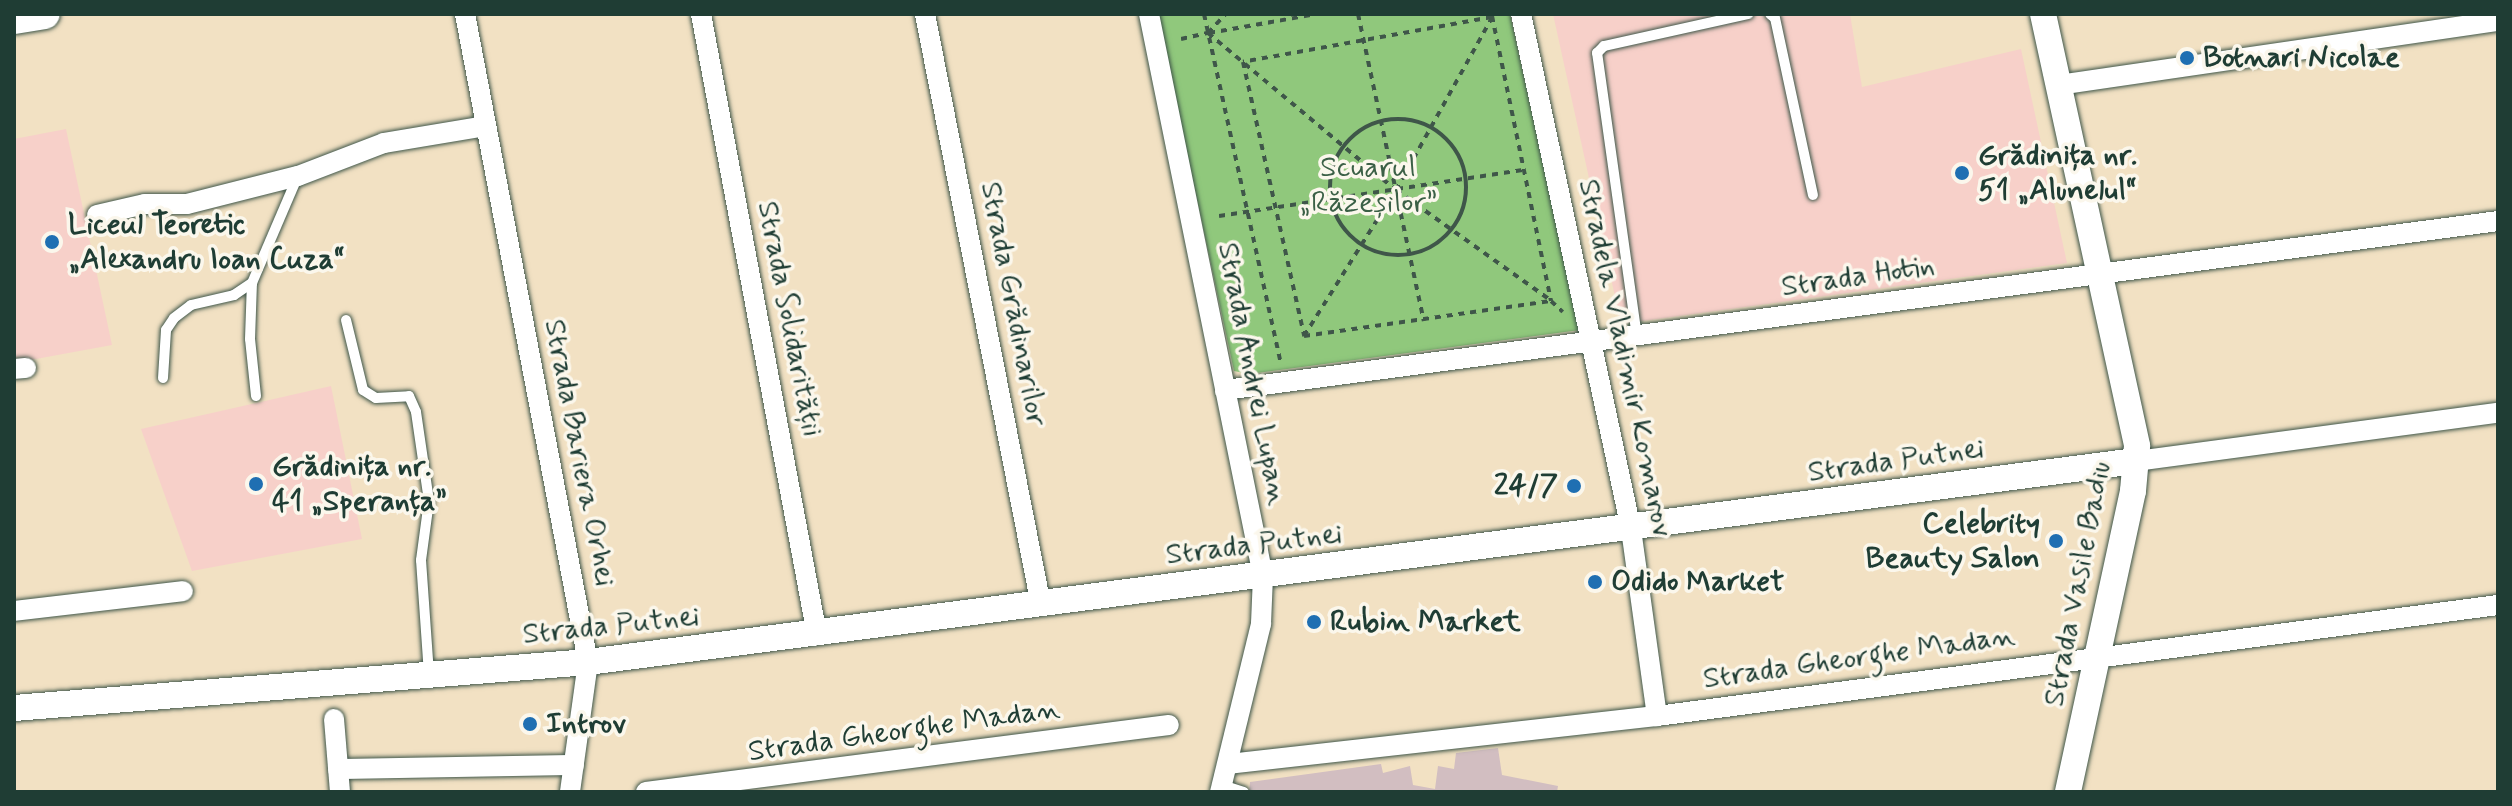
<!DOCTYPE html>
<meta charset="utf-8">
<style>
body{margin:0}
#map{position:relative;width:2512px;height:806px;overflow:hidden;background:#f2e1c3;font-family:Mynerve,sans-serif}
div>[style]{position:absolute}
.built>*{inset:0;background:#f7d0c9}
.industrial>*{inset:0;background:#d2bec1}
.green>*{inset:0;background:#90c87c}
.path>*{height:4px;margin-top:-2px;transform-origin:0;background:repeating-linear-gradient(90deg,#3f5649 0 6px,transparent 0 12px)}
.path>.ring{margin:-2px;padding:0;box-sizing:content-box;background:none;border:4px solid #3f5649;border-radius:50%}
.roads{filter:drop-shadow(0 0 2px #3f5649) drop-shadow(0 0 2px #3f5649)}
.service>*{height:10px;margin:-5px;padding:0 5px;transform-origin:5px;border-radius:5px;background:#fff}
.minor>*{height:20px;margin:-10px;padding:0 10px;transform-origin:10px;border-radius:10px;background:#fff}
.tertiary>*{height:26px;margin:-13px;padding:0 13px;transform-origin:13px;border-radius:13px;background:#fff}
.secondary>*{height:30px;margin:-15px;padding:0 15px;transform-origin:15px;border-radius:15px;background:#fff}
.dots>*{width:22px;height:22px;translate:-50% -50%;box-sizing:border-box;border:4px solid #fbf7ec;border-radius:50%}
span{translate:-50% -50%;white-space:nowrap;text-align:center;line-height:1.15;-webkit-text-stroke:7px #fbf7ec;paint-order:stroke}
.poi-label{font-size:30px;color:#1f3d34;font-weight:700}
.left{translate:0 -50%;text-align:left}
.right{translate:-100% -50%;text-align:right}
.park-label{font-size:30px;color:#3b6046}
.street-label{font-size:30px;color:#1f3d34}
.frame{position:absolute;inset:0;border:16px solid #1f3d34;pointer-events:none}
</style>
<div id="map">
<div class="built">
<i style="clip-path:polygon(1553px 14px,1850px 14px,1862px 87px,2021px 49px,2067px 263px,1621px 324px)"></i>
<i style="clip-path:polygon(66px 129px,112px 345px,14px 363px,14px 139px)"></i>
<i style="clip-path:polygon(331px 386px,362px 539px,192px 571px,141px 429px)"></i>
</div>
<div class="industrial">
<i style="clip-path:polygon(1498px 748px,1502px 775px,1558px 786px,1557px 792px,1249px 792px,1250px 782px,1381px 764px,1383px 773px,1410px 766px,1413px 785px,1435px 789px,1438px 766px,1454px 769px,1456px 753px)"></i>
</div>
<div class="green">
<i style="clip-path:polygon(1157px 14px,1510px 14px,1580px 330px,1249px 374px,1234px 371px)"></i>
</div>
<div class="path">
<i style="left:1204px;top:14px;width:357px;rotate:77.6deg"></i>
<i style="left:1358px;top:14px;width:314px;rotate:77.9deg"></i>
<i style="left:1492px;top:16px;width:291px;rotate:78.3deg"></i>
<i style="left:1551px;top:301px;width:16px;rotate:43deg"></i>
<i style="left:1492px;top:17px;width:253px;rotate:169.8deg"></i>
<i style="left:1243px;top:62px;width:281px;rotate:77.4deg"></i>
<i style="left:1304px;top:336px;width:249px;rotate:-8.1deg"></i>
<i style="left:1208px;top:33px;width:245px;rotate:39.9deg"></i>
<i style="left:1396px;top:190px;width:189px;rotate:35.5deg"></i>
<i style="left:1209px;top:33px;width:110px;rotate:-10deg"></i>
<i style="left:1181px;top:39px;width:28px;rotate:-13deg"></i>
<i style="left:1208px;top:33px;width:26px;rotate:-47deg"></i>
<i class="ring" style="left:1330px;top:119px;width:132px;height:132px"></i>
<i style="left:1219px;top:216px;width:307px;rotate:-8.6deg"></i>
<i style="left:1304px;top:336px;width:173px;rotate:-57.8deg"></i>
<i style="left:1396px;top:190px;width:201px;rotate:-60.9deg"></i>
</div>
<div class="roads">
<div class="service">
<i style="left:1770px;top:14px;width:6px;rotate:39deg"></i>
<i style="left:1775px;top:18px;width:181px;rotate:77.9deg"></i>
<i style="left:346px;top:320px;width:72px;rotate:76.3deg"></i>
<i style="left:363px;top:390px;width:15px;rotate:32deg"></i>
<i style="left:376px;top:398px;width:33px;rotate:-3deg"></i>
<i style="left:409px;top:396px;width:17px;rotate:66deg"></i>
<i style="left:416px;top:412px;width:90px;rotate:81.7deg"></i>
<i style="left:429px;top:501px;width:60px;rotate:97.7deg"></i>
<i style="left:421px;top:560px;width:115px;rotate:86deg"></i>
<i style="left:1637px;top:337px;width:287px;rotate:-98deg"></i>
<i style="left:1597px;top:53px;width:10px;rotate:-45deg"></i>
<i style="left:1604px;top:46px;width:148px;rotate:-12.5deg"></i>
<i style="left:163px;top:378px;width:48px;rotate:-86.4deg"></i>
<i style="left:166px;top:330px;width:14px;rotate:-56deg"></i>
<i style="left:174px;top:318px;width:21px;rotate:-37deg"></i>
<i style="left:191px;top:305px;width:44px;rotate:-13.1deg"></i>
<i style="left:234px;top:295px;width:22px;rotate:-34deg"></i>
<i style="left:256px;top:396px;width:57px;rotate:-96deg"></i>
<i style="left:250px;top:339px;width:56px;rotate:-88deg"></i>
<i style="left:252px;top:283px;width:114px;rotate:-66.8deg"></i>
<i style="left:1222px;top:785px;width:23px;rotate:18deg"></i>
</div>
<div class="minor">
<i style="left:465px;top:14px;width:660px;rotate:79.25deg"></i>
<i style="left:588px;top:662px;width:131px;rotate:97.9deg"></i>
<i style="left:701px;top:14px;width:632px;rotate:79.42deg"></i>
<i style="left:925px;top:14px;width:602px;rotate:78.9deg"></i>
<i style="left:1149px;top:14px;width:573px;rotate:78.53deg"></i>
<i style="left:1263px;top:576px;width:48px;rotate:92.4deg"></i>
<i style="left:1261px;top:624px;width:173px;rotate:103.7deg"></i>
<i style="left:1521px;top:14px;width:527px;rotate:77.94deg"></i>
<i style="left:1631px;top:529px;width:189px;rotate:82.1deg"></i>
<i style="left:2059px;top:85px;width:444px;rotate:-8.3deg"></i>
<i style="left:97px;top:215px;width:49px;rotate:-12.9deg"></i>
<i style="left:145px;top:204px;width:42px"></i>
<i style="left:187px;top:204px;width:114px;rotate:-14.2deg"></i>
<i style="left:298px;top:176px;width:92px;rotate:-21deg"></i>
<i style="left:384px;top:143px;width:103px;rotate:-9.5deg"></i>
<i style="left:14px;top:369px;width:12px;rotate:-5deg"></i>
<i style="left:1225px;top:390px;width:1284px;rotate:-7.56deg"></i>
<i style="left:2136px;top:461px;width:365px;rotate:-7.6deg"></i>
<i style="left:14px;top:611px;width:170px;rotate:-6.7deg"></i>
<i style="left:334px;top:719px;width:73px;rotate:85.3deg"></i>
<i style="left:1228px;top:764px;width:432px;rotate:-6.4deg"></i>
<i style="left:1657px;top:716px;width:848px;rotate:-7.52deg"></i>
<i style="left:338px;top:769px;width:236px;rotate:-1deg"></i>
<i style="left:646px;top:792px;width:527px;rotate:-7.3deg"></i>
</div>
<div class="tertiary">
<i style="left:2043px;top:14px;width:442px;rotate:77.7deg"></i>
<i style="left:2137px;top:446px;width:45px;rotate:95.1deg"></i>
<i style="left:2133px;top:491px;width:308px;rotate:102.2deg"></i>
<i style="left:14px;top:708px;width:576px;rotate:-4.58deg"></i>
<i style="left:588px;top:662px;width:1561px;rotate:-7.4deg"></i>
</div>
<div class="secondary">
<i style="left:14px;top:19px;width:31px;rotate:-9deg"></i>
</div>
</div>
<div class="dots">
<i style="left:2187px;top:58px;background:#1f6fb2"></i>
<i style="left:1962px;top:173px;background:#1f6fb2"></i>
<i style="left:52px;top:242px;background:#1f6fb2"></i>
<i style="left:256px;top:484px;background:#1f6fb2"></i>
<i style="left:1574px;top:486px;background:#1f6fb2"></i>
<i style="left:2056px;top:541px;background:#1f6fb2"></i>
<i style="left:1595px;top:582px;background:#1f6fb2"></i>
<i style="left:1314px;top:622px;background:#1f6fb2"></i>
<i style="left:530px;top:724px;background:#1f6fb2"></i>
</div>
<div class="poi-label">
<span class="left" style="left:2203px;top:58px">Botnari Nicolae</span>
<span class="left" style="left:1978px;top:173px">Grădinița nr.<br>51 „Alunelul“</span>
<span class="left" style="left:68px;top:242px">Liceul Teoretic<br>„Alexandru Ioan Cuza“</span>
<span class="left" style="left:272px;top:484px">Grădinița nr.<br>41 „Speranța”</span>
<span class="right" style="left:1558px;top:486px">24/7</span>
<span class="right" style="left:2040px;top:541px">Celebrity<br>Beauty Salon</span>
<span class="left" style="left:1611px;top:582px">Odido Market</span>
<span class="left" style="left:1330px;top:622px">Rubin Market</span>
<span class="left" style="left:546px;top:724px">Introv</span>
</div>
<div class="park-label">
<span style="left:1368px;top:185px">Scuarul<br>„Răzeșilor”</span>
</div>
<div class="street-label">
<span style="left:1858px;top:277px;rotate:-8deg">Strada Hotin</span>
<span style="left:1013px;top:304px;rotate:79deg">Strada Grădinarilor</span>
<span style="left:789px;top:319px;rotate:79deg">Strada Solidarității</span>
<span style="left:1625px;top:358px;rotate:78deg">Stradela Vladimir Komarov</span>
<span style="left:1252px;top:374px;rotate:79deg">Strada Andrei Lupan</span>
<span style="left:579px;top:453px;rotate:79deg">Strada Bariera Orhei</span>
<span style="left:1896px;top:461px;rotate:-8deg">Strada Putnei</span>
<span style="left:1254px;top:545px;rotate:-7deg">Strada Putnei</span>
<span style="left:2078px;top:584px;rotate:-79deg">Strada Vasile Badiu</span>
<span style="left:611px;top:626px;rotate:-6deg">Strada Putnei</span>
<span style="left:1859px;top:658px;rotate:-8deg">Strada Gheorghe Madan</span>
<span style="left:904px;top:731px;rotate:-8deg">Strada Gheorghe Madan</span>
</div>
<div class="frame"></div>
</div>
